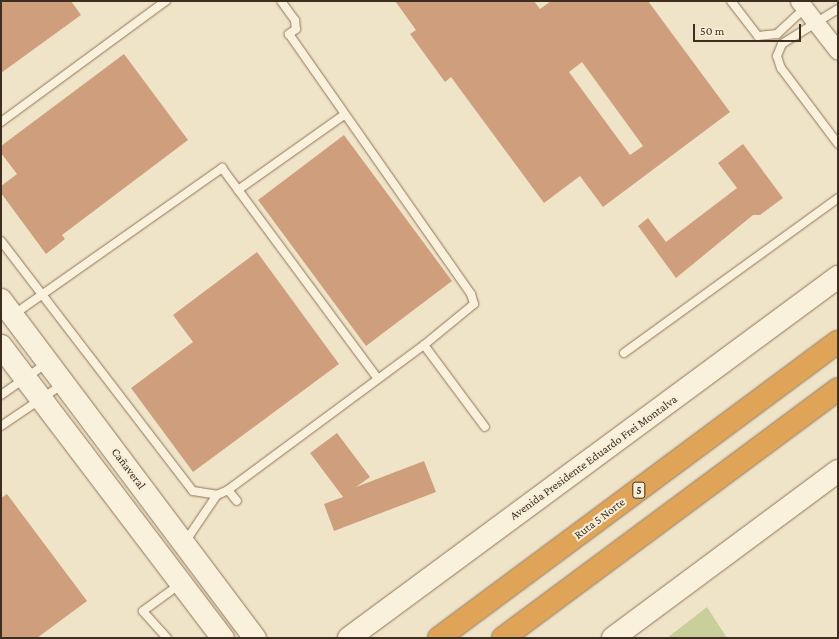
<!DOCTYPE html>
<meta charset="utf-8">
<style>
body{margin:0}
#map{position:relative;width:839px;height:639px;overflow:hidden;background:#f0e4c8;font-family:"Crimson Pro",serif}
div>[style]{position:absolute}
.green>*{inset:0;background:#c9cf9b}
.building>*{inset:0;background:#cf9f7d}
.roads{filter:drop-shadow(0 0 1px #8d765c) drop-shadow(0 0 1px #8d765c)}
.lane>*{height:8px;margin:-4px;padding:0 4px;transform-origin:4px;border-radius:4px;background:#faf1dc}
.street>*{height:17px;margin:-8.5px;padding:0 8.5px;transform-origin:8.5px;border-radius:8.5px;background:#faf1dc}
.secondary>*{height:22px;margin:-11px;padding:0 11px;transform-origin:11px;border-radius:11px;background:#faf1dc}
.highway>*{height:22px;margin:-11px;padding:0 11px;transform-origin:11px;border-radius:11px;background:#e0a458}
span{translate:-50% -50%;white-space:nowrap;text-align:center;line-height:1.15;-webkit-text-stroke:4px #f7eed8;paint-order:stroke}
.shield-label span{padding:1px 3px;background:#f7eed8;border:1px solid;border-radius:3px;-webkit-text-stroke-width:0}
.shield-label{font-size:11px;color:#3d2e20;font-weight:700}
.street-label{font-size:12px;color:#3d2e20}
.frame{position:absolute;inset:0;border:2px solid #3d2e20;pointer-events:none}
.scale{position:absolute;left:693px;top:24px;width:108px;height:18px;box-sizing:border-box;border:2px solid #3d2e20;border-top:0;padding-left:5px;font-size:12px;line-height:14px;white-space:nowrap;color:#3d2e20;-webkit-text-stroke:3px #f7eed8;paint-order:stroke}
</style>
<div id="map">
<div class="green">
<i style="clip-path:polygon(707px 607px,727px 638px,667px 638px)"></i>
</div>
<div class="building">
<i style="clip-path:polygon(1px 1px,71px 1px,81px 15px,1px 73px)"></i>
<i style="clip-path:polygon(evenodd,395px 1px,534px 1px,540px 9px,551px 1px,648px 1px,730px 112px,603px 207px,580px 176px,544px 203px,451px 77px,445px 82px,410px 34px,416px 30px,395px 1px,582px 62px,643px 146px,630px 155px,569px 72px,582px 62px)"></i>
<i style="clip-path:polygon(124px 54px,188px 140px,62px 235px,65px 239px,46px 254px,1px 193px,1px 186px,17px 174px,1px 153px,1px 146px)"></i>
<i style="clip-path:polygon(344px 135px,452px 281px,366px 346px,258px 200px)"></i>
<i style="clip-path:polygon(743px 144px,783px 198px,760px 215px,753px 215px,676px 278px,638px 226px,648px 218px,666px 242px,737px 188px,718px 163px)"></i>
<i style="clip-path:polygon(257px 252px,339px 364px,193px 472px,131px 388px,193px 342px,173px 315px)"></i>
<i style="clip-path:polygon(337px 433px,370px 477px,356px 487px,424px 461px,436px 492px,334px 531px,324px 504px,343px 497px,310px 453px)"></i>
<i style="clip-path:polygon(7px 494px,87px 601px,37px 638px,1px 638px,1px 498px)"></i>
</div>
<div class="roads">
<div class="lane">
<i style="left:281px;top:1px;width:24px;rotate:54deg"></i>
<i style="left:295px;top:20px;width:9px;rotate:84deg"></i>
<i style="left:296px;top:29px;width:9px;rotate:144deg"></i>
<i style="left:289px;top:34px;width:317px;rotate:55deg"></i>
<i style="left:471px;top:294px;width:10px;rotate:73deg"></i>
<i style="left:474px;top:304px;width:65px;rotate:140.6deg"></i>
<i style="left:731px;top:1px;width:44px;rotate:52.4deg"></i>
<i style="left:758px;top:36px;width:19px;rotate:-6deg"></i>
<i style="left:777px;top:34px;width:38px;rotate:-43deg"></i>
<i style="left:838px;top:9px;width:66px;rotate:148deg"></i>
<i style="left:782px;top:44px;width:13px;rotate:113deg"></i>
<i style="left:777px;top:56px;width:13px;rotate:72deg"></i>
<i style="left:781px;top:68px;width:95px;rotate:53.1deg"></i>
<i style="left:1px;top:122px;width:205px;rotate:-36.3deg"></i>
<i style="left:238px;top:190px;width:130px;rotate:-35.3deg"></i>
<i style="left:1px;top:241px;width:315px;rotate:52.5deg"></i>
<i style="left:193px;top:491px;width:24px;rotate:9deg"></i>
<i style="left:217px;top:495px;width:12px;rotate:-24deg"></i>
<i style="left:228px;top:490px;width:244px;rotate:-36.5deg"></i>
<i style="left:424px;top:345px;width:102px;rotate:53.4deg"></i>
<i style="left:13px;top:315px;width:256px;rotate:-35.1deg"></i>
<i style="left:222px;top:168px;width:262px;rotate:53.5deg"></i>
<i style="left:624px;top:353px;width:264px;rotate:-35.9deg"></i>
<i style="left:1px;top:395px;width:56px;rotate:-34.8deg"></i>
<i style="left:1px;top:426px;width:75px;rotate:-34.1deg"></i>
<i style="left:228px;top:490px;width:14px;rotate:51deg"></i>
<i style="left:185px;top:542px;width:57px;rotate:-55.8deg"></i>
<i style="left:167px;top:638px;width:36px;rotate:-132deg"></i>
<i style="left:143px;top:611px;width:46px;rotate:-36.1deg"></i>
</div>
<div class="street">
<i style="left:799px;top:1px;width:63px;rotate:52deg"></i>
</div>
<div class="secondary">
<i style="left:1px;top:300px;width:423px;rotate:53.1deg"></i>
<i style="left:1px;top:346px;width:367px;rotate:52.8deg"></i>
<i style="left:349px;top:638px;width:608px;rotate:-36.44deg"></i>
<i style="left:613px;top:638px;width:280px;rotate:-36.6deg"></i>
</div>
<div class="highway">
<i style="left:439px;top:638px;width:497px;rotate:-36.6deg"></i>
<i style="left:503px;top:638px;width:417px;rotate:-36.6deg"></i>
</div>
</div>
<div class="shield-label">
<span style="left:639px;top:490px">5</span>
</div>
<div class="street-label">
<span style="left:594px;top:458px;rotate:-36deg">Avenida Presidente Eduardo Frei Montalva</span>
<span style="left:128px;top:469px;rotate:53deg">Cañaveral</span>
<span style="left:600px;top:519px;rotate:-37deg">Ruta 5 Norte</span>
</div>
<div class="frame"></div>
<div class="scale">50 m</div>
</div>
